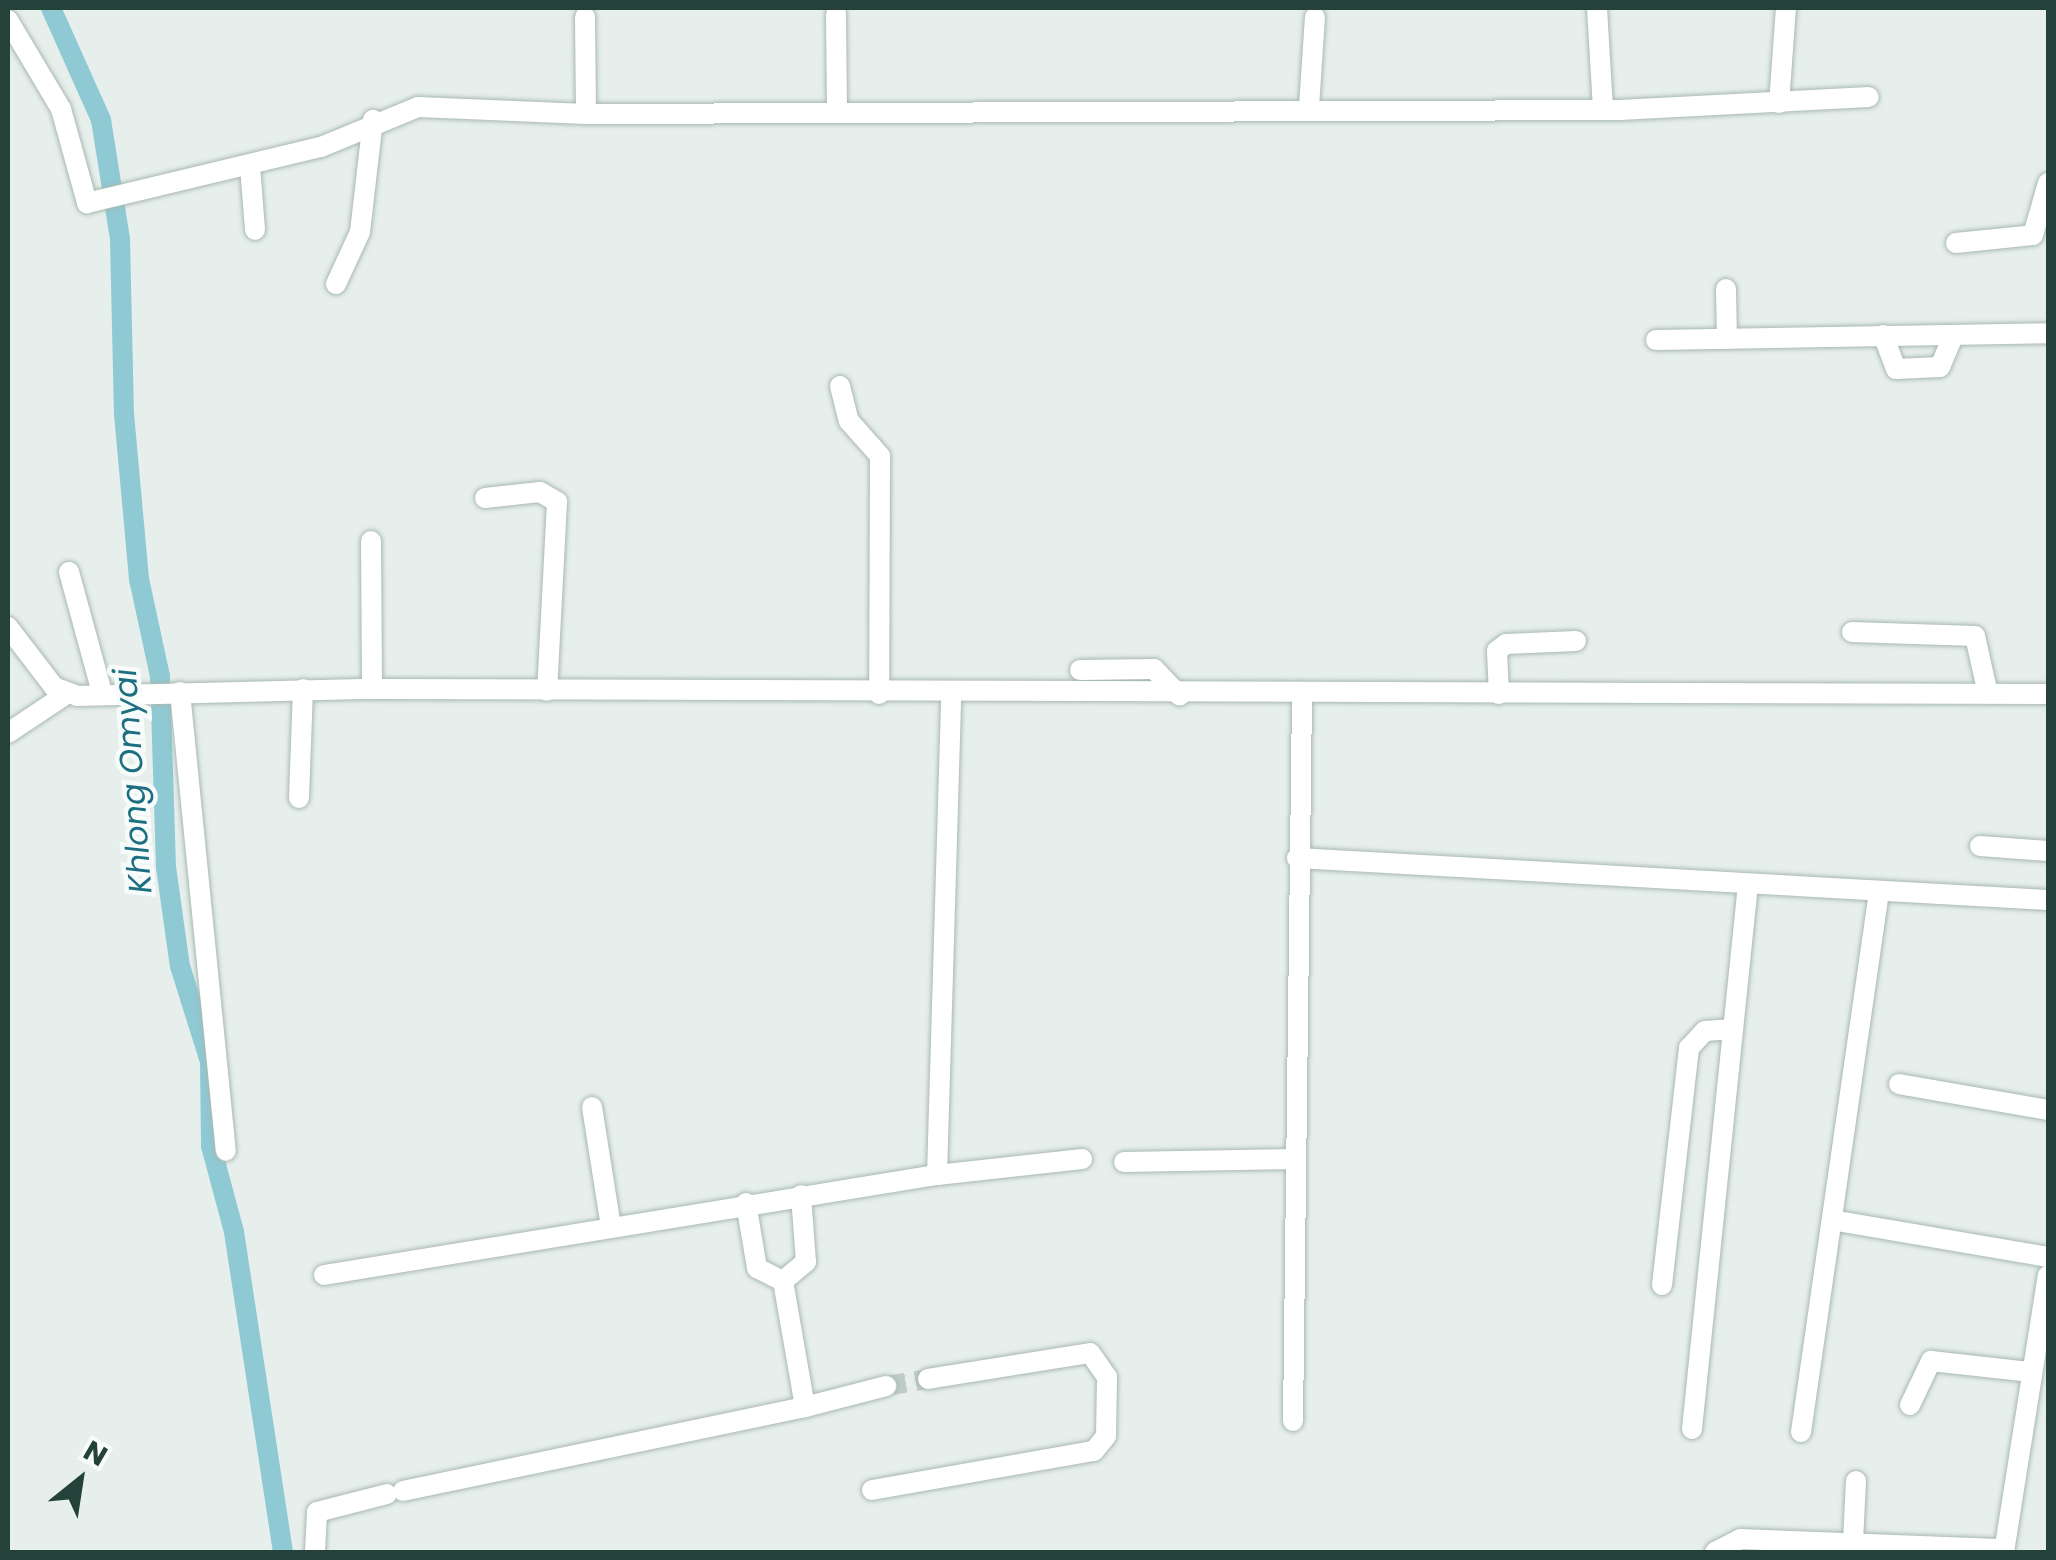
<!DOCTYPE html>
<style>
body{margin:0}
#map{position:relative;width:2056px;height:1560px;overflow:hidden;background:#e6efeb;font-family:Poppins,sans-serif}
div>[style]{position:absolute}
.canal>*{height:20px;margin:-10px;padding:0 10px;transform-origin:10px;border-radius:10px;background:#8ec9d4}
.minor-tunnel>*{height:20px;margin-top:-10px;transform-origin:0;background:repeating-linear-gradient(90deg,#bfccc8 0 20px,transparent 0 30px)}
.roads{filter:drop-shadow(0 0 2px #a8b8b2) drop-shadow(0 0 2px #a8b8b2)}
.minor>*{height:20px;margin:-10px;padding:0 10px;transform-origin:10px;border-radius:10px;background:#fff}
span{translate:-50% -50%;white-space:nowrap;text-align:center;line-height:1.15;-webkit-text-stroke:9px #f7fbf9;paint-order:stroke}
.water-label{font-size:32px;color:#1c6f80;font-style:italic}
.frame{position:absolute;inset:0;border:10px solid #24423a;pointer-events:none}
.north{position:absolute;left:30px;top:1430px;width:100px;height:100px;-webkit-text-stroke:8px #f7fbf9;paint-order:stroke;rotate:30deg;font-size:28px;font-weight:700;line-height:40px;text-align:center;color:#24423a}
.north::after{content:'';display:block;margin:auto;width:35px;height:45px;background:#24423a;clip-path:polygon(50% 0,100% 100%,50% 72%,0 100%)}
</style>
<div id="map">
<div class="canal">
<i style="left:51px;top:8px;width:123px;rotate:65.9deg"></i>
<i style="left:101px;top:120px;width:121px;rotate:80.9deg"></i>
<i style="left:120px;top:239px;width:175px;rotate:88.7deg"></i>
<i style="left:124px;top:414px;width:166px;rotate:84.8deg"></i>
<i style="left:139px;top:579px;width:99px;rotate:77.8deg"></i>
<i style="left:160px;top:676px;width:191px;rotate:88.2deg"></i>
<i style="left:166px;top:867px;width:100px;rotate:82deg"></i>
<i style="left:180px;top:966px;width:101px;rotate:72.6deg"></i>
<i style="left:210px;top:1062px;width:84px;rotate:89.3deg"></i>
<i style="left:211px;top:1146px;width:89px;rotate:75deg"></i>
<i style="left:234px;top:1232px;width:324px;rotate:81.3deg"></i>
</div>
<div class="minor-tunnel">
<i style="left:886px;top:1386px;width:43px;rotate:-9.5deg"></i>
</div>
<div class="roads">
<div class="minor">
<i style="left:1597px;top:8px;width:101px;rotate:86.6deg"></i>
<i style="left:836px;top:14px;width:96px;rotate:89.4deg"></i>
<i style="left:585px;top:17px;width:97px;rotate:89.4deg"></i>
<i style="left:8px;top:20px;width:104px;rotate:59.2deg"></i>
<i style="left:61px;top:109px;width:98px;rotate:74.5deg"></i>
<i style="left:87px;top:203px;width:241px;rotate:-13.5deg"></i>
<i style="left:321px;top:147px;width:105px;rotate:-22.4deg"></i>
<i style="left:418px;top:107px;width:168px;rotate:2.4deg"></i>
<i style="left:586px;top:114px;width:1034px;rotate:-0.22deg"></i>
<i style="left:1620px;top:110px;width:249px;rotate:-3deg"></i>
<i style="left:1779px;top:103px;width:95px;rotate:-85.8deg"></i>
<i style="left:1309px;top:107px;width:90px;rotate:-86.2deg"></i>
<i style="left:250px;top:166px;width:64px;rotate:85.5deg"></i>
<i style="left:1956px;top:243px;width:77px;rotate:-5.9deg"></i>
<i style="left:2033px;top:235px;width:54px;rotate:-73.9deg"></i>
<i style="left:336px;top:284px;width:57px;rotate:-65.2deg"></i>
<i style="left:360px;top:232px;width:113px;rotate:-83.4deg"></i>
<i style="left:1726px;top:289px;width:50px;rotate:88.9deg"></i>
<i style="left:1883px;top:335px;width:36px;rotate:69deg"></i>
<i style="left:1896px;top:369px;width:44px;rotate:-2.6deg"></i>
<i style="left:1940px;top:367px;width:34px;rotate:-67deg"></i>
<i style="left:1656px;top:340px;width:392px;rotate:-1deg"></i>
<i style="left:840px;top:386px;width:36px;rotate:76deg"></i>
<i style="left:849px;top:421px;width:47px;rotate:48.5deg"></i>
<i style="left:880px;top:456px;width:238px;rotate:90.2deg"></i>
<i style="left:485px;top:498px;width:55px;rotate:-6.2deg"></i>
<i style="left:540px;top:492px;width:20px;rotate:30deg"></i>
<i style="left:557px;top:502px;width:189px;rotate:93deg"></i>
<i style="left:371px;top:541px;width:148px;rotate:89.6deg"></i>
<i style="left:69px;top:572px;width:125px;rotate:74.7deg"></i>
<i style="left:8px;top:627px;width:76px;rotate:52.5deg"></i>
<i style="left:54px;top:687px;width:25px;rotate:21deg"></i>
<i style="left:77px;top:696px;width:295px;rotate:-1.4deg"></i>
<i style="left:372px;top:689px;width:1676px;rotate:0.17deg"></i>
<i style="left:1852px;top:632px;width:123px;rotate:1.9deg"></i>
<i style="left:1975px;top:636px;width:59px;rotate:77.4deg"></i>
<i style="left:1080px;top:670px;width:74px;rotate:-0.8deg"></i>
<i style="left:1154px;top:669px;width:37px;rotate:46deg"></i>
<i style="left:180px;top:692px;width:461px;rotate:84.3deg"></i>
<i style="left:1499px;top:694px;width:43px;rotate:-92.7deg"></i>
<i style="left:1497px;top:651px;width:11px;rotate:-38deg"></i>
<i style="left:1506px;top:644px;width:70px;rotate:-2.5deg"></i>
<i style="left:8px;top:733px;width:69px;rotate:-33.7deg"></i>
<i style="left:299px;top:798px;width:109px;rotate:-87.9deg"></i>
<i style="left:1980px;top:846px;width:68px;rotate:4.2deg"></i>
<i style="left:1297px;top:858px;width:752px;rotate:3.2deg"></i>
<i style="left:1899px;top:1084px;width:151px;rotate:9.9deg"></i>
<i style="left:592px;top:1107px;width:121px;rotate:81deg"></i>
<i style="left:1124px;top:1162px;width:171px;rotate:-1deg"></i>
<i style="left:937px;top:1175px;width:146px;rotate:-6.3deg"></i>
<i style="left:746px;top:1203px;width:66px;rotate:80.4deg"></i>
<i style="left:757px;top:1268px;width:29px;rotate:27deg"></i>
<i style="left:783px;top:1281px;width:30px;rotate:-40deg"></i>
<i style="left:806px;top:1262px;width:67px;rotate:-94.3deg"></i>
<i style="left:1832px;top:1220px;width:219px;rotate:9.7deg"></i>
<i style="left:324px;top:1275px;width:621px;rotate:-9.27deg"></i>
<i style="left:937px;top:1175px;width:478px;rotate:-88.3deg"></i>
<i style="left:1662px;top:1285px;width:239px;rotate:-83.5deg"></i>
<i style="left:1689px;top:1048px;width:23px;rotate:-47deg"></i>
<i style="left:1705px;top:1031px;width:28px;rotate:-4deg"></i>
<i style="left:1910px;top:1405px;width:49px;rotate:-64.5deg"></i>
<i style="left:1931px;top:1361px;width:101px;rotate:6.3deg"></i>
<i style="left:805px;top:1407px;width:84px;rotate:-14.5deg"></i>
<i style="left:1293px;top:1421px;width:724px;rotate:-89.29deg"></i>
<i style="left:1692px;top:1429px;width:548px;rotate:-84.13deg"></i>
<i style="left:1801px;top:1432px;width:546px;rotate:-81.78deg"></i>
<i style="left:872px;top:1490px;width:225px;rotate:-10deg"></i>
<i style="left:1094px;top:1451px;width:19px;rotate:-51deg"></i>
<i style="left:1106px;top:1436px;width:59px;rotate:-89deg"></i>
<i style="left:1107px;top:1377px;width:29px;rotate:-125deg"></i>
<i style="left:1090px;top:1353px;width:164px;rotate:170.9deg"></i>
<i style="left:403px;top:1491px;width:411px;rotate:-11.8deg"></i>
<i style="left:805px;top:1407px;width:128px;rotate:-99.9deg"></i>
<i style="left:1853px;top:1542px;width:61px;rotate:-87.2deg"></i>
<i style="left:315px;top:1552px;width:40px;rotate:-87.1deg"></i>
<i style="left:317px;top:1512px;width:72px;rotate:-14.4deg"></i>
<i style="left:1715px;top:1552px;width:28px;rotate:-27deg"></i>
<i style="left:1740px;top:1539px;width:264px;rotate:2.2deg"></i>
<i style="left:2004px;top:1552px;width:280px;rotate:-81deg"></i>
</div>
</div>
<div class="water-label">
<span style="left:133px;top:781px;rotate:-94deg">Khlong Omyai</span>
</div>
<div class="frame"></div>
<div class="north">N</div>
</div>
